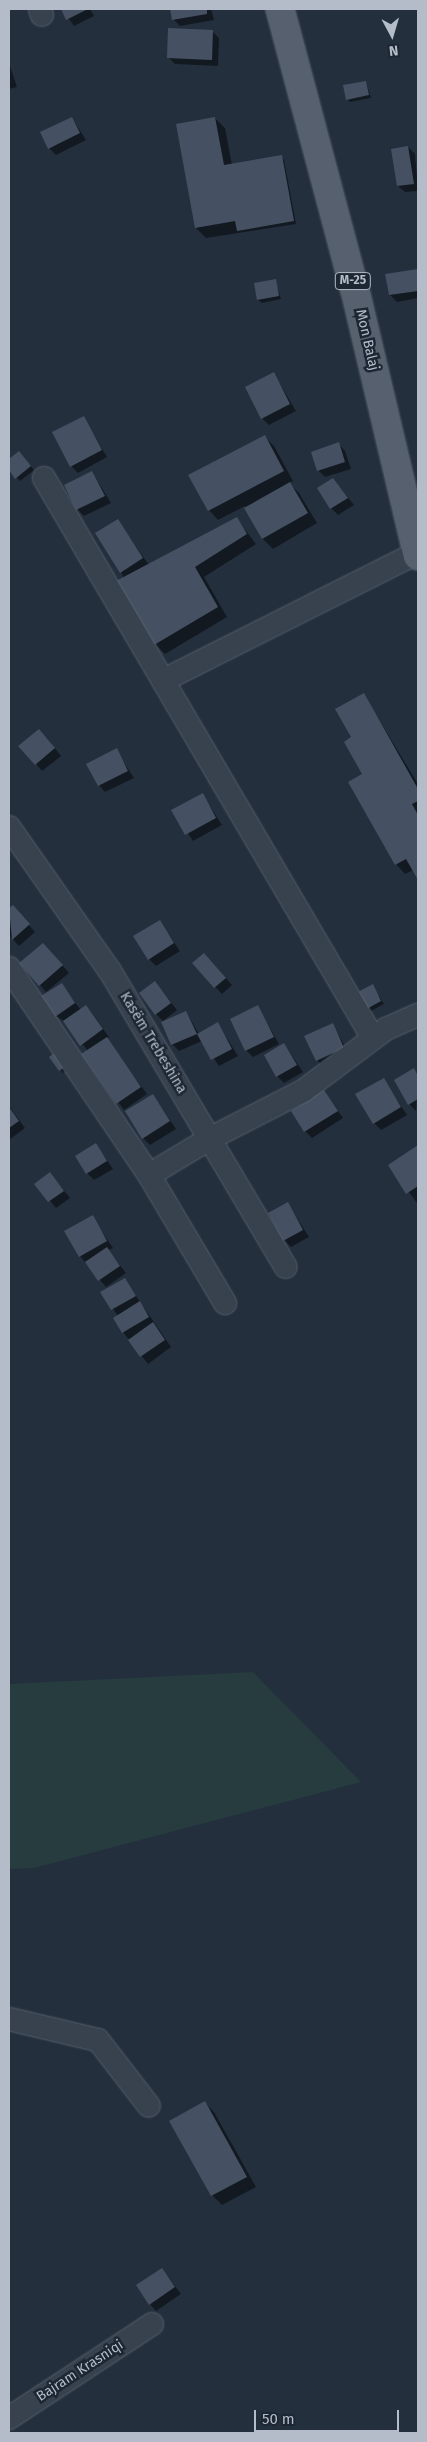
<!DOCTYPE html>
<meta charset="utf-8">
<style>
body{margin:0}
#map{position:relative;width:427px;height:2442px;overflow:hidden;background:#242f3e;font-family:"Fira Sans",sans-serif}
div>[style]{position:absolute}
.green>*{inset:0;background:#263c3f}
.shadow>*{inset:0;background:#0007}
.building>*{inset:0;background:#455162}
.roads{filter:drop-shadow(0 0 1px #565f6c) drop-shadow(0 0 1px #565f6c)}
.street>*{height:22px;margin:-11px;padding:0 11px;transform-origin:11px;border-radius:11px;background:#38414e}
.primary>*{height:28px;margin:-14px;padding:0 14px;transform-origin:14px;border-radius:14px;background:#56606e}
span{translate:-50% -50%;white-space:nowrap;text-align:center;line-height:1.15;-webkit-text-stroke:5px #1d2633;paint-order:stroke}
.shield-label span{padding:1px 4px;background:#1d2633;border:1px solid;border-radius:4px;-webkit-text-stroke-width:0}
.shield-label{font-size:12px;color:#b4bcc9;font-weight:700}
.street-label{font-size:14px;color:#b4bcc9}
.frame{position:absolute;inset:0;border:10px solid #b4bcc9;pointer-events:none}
.north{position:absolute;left:367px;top:10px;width:50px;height:50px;-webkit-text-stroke:4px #1d2633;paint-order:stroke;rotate:174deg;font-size:14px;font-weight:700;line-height:20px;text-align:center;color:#b4bcc9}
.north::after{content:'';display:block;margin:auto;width:18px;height:22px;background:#b4bcc9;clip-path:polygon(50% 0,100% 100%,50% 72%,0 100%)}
.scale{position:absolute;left:254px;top:2410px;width:145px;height:22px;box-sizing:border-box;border:2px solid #b4bcc9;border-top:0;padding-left:6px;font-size:15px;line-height:18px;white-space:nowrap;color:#b4bcc9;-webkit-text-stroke:4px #1d2633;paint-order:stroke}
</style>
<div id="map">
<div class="green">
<i style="clip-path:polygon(253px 1672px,361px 1782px,34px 1868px,9px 1869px,9px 1684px)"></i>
</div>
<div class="shadow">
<i style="clip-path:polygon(62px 9px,90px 9px,94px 16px,74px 26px)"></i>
<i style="clip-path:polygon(171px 9px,211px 9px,214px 20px,180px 26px,173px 19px)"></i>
<i style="clip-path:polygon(212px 31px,219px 38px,218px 66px,175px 64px,168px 57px)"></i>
<i style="clip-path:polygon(9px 63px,17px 87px,9px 89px)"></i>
<i style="clip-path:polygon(366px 82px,371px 98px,350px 102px,347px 99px)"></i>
<i style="clip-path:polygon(72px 118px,86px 140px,56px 155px,49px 148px)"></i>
<i style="clip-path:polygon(215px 118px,225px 128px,232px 165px,281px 156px,284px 160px,296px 224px,206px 238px,196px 228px)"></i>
<i style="clip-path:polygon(408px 147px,415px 154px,418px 191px,405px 192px,398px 186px)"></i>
<i style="clip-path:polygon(418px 271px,418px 298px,397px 302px,390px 295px,387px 275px)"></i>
<i style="clip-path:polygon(275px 281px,281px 299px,262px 303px,258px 300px)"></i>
<i style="clip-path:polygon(274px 374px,296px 411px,269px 425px,262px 418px)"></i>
<i style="clip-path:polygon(83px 417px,107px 457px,78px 473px,71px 466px)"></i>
<i style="clip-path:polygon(264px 436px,274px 446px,293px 481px,289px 483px,299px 493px,317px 523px,273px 549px,263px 539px,245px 506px,218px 520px,209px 510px)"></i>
<i style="clip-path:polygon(339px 444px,345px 451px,351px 469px,325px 477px,318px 470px)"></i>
<i style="clip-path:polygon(19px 452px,34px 470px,20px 481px,9px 468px,9px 460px)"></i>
<i style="clip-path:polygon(92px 472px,111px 503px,84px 516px,77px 509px)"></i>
<i style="clip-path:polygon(333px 479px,354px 505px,338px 515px,331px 508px)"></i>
<i style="clip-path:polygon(237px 519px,256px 544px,204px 577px,227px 617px,165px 654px,155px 644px,121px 572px,118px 521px,149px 565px)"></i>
<i style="clip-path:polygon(364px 695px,418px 784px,418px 878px,413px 870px,405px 874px,396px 864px,353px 738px)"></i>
<i style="clip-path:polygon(46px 737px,61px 756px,42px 771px,36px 764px)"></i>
<i style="clip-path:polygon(116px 750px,134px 778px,105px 792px,99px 785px)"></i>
<i style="clip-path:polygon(202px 794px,222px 825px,193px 841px,173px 810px)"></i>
<i style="clip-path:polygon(13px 907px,35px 932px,19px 946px,9px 935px,9px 910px)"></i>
<i style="clip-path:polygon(160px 922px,180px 951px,156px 966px,149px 959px)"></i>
<i style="clip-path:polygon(50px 951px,69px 973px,46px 992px,40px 985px)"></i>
<i style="clip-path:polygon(211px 961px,232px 985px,222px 994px,193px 963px)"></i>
<i style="clip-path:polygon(155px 983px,177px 1010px,163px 1021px,156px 1014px)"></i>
<i style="clip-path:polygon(61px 985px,81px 1010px,86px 1006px,92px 1013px,109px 1037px,106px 1039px,147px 1094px,124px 1110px,83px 1055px,88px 1051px,64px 1021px,56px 1016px)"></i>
<i style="clip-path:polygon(372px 986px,384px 1004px,369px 1012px,366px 1009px)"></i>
<i style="clip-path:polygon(258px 1007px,279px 1044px,253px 1057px,246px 1050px)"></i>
<i style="clip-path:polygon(186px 1012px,199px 1034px,218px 1024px,238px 1056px,219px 1066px,202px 1041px,179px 1051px,172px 1044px)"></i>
<i style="clip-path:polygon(332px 1024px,350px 1055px,323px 1067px,317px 1060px)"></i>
<i style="clip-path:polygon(284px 1044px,303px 1072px,284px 1083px,277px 1076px)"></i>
<i style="clip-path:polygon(50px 1057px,72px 1067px,63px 1073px)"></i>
<i style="clip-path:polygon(413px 1070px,418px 1075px,416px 1111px,409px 1104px)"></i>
<i style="clip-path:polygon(383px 1079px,407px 1115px,381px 1130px,374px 1123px)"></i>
<i style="clip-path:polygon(324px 1091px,343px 1118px,312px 1138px,305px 1131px)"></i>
<i style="clip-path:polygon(153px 1095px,176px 1129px,150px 1145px,143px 1138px)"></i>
<i style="clip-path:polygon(9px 1106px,25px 1128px,9px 1140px)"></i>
<i style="clip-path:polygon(96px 1145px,113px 1169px,94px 1180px,87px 1173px)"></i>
<i style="clip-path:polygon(418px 1147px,418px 1202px,417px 1203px,389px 1165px)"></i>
<i style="clip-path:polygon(50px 1174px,70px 1198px,56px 1208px,36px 1184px)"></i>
<i style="clip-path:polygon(288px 1204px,309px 1237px,291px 1247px,284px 1240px)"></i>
<i style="clip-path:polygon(92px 1217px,113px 1248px,108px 1250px,126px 1273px,106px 1287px,80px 1256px)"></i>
<i style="clip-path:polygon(125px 1280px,171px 1347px,148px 1364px,123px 1332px,118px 1316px,102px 1293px)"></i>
<i style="clip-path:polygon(205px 2103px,214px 2112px,256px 2187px,222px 2205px,212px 2195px,171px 2121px)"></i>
<i style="clip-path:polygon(162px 2269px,181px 2294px,156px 2311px,150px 2304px)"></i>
</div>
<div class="building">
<i style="clip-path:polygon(61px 9px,88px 9px,66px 20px)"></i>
<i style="clip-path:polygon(170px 9px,207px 9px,207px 14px,172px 20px)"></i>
<i style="clip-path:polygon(168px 28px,213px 30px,212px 60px,167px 58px)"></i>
<i style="clip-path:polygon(366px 81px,369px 95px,346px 100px,343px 85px)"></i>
<i style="clip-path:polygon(72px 117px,80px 133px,48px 149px,40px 132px)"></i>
<i style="clip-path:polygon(215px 117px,224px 165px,282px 155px,294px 221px,237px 231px,235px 221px,195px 228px,176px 124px)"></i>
<i style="clip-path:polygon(408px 146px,414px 184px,397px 186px,391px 149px)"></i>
<i style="clip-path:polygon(418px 269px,418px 291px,389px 295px,385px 274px)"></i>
<i style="clip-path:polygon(276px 279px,279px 296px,257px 300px,254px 283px)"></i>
<i style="clip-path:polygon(274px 372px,290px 404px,261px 419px,245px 387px)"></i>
<i style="clip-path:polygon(84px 416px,102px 450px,70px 467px,52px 432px)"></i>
<i style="clip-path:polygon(265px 435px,284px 471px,208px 511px,188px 475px)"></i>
<i style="clip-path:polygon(339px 442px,345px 462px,317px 471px,311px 452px)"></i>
<i style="clip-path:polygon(19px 451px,31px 466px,15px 479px,9px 470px,9px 459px)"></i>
<i style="clip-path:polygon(92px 471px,105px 496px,76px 510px,64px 485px)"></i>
<i style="clip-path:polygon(333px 478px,348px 498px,330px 509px,317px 488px)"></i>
<i style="clip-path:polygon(290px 482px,308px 513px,262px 539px,244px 508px)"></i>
<i style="clip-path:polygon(237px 517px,247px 534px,195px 567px,218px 607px,154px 645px,116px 581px)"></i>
<i style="clip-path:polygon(118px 519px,143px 558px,120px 573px,95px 533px)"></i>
<i style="clip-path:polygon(364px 693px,418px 789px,418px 801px,412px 804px,418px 815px,418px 880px,406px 859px,395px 865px,348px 782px,362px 774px,344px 742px,351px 737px,335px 709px)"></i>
<i style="clip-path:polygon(39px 729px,55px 748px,35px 765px,18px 746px)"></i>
<i style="clip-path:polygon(117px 748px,128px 771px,98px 786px,86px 764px)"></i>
<i style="clip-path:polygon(203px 793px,216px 818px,185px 835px,171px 810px)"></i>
<i style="clip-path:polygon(13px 905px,30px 924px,12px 940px,9px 908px)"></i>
<i style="clip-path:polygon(160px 920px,174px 943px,148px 960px,133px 936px)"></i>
<i style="clip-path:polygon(43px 943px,63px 965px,39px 986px,19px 963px)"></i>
<i style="clip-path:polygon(204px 953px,226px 978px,214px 988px,192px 963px)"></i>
<i style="clip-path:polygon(155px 981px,171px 1003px,155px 1015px,139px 993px)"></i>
<i style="clip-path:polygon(62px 983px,75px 1003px,55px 1017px,41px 996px)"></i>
<i style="clip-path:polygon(373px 984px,381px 1001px,365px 1010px,356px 993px)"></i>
<i style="clip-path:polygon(86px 1005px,103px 1029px,80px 1046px,63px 1021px)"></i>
<i style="clip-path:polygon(258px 1005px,274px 1037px,245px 1051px,230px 1019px)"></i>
<i style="clip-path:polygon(186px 1011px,197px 1034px,171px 1045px,161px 1022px)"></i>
<i style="clip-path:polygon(218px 1022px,232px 1049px,211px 1060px,197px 1034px)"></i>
<i style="clip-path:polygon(333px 1023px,344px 1048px,316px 1061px,304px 1036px)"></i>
<i style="clip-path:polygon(107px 1037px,141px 1087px,116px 1104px,81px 1054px)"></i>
<i style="clip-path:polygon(284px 1043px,297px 1065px,276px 1077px,264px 1055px)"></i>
<i style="clip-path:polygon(59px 1049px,70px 1063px,59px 1071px,49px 1057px)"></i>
<i style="clip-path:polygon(414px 1068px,418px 1076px,418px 1099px,408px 1105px,394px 1080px)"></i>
<i style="clip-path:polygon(384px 1078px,401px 1107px,373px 1124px,355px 1094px)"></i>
<i style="clip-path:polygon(324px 1090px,338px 1111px,304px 1132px,291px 1111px)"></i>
<i style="clip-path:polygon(153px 1094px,170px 1121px,142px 1139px,125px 1111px)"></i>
<i style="clip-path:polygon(9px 1107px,19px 1121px,9px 1128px)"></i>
<i style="clip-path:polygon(96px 1143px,107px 1161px,86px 1174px,75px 1156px)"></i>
<i style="clip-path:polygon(418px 1145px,418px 1186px,406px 1194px,388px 1165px)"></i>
<i style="clip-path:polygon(50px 1172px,64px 1191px,48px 1202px,34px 1184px)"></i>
<i style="clip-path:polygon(288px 1202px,303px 1230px,283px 1241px,268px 1213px)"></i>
<i style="clip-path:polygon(93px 1215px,107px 1241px,79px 1257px,64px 1231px)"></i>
<i style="clip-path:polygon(107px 1247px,120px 1266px,98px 1281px,85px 1262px)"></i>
<i style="clip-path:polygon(125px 1278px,136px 1296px,111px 1310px,100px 1292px)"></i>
<i style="clip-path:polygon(140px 1301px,149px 1317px,122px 1333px,113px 1318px)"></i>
<i style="clip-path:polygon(153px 1322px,165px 1340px,140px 1357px,128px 1340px)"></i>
<i style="clip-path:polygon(205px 2101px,247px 2177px,211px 2196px,169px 2121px)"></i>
<i style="clip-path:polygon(162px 2268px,175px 2287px,149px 2305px,136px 2285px)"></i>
</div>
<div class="roads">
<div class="street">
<i style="left:40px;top:9px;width:6px;rotate:72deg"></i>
<i style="left:44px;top:478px;width:649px;rotate:59.57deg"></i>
<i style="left:164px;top:680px;width:283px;rotate:-26.7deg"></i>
<i style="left:9px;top:827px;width:176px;rotate:55deg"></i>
<i style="left:110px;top:971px;width:344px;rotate:59.3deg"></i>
<i style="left:9px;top:968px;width:250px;rotate:55.9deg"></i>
<i style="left:149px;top:1175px;width:149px;rotate:59.3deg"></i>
<i style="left:149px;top:1175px;width:70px;rotate:-31deg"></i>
<i style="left:209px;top:1139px;width:106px;rotate:-27.1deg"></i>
<i style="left:303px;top:1091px;width:104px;rotate:-36.8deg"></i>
<i style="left:386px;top:1029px;width:35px;rotate:-24deg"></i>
<i style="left:9px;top:2019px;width:91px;rotate:13.3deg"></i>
<i style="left:98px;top:2040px;width:83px;rotate:52.3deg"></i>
<i style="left:9px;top:2418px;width:171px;rotate:-33.3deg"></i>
</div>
<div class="primary">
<i style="left:280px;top:9px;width:291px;rotate:75.1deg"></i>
<i style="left:355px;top:290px;width:273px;rotate:76.7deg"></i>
</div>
</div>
<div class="shield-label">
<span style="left:353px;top:281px">M-25</span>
</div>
<div class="street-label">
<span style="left:367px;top:340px;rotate:77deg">Mon Balaj</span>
<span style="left:153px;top:1043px;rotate:59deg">Kasëm Trebeshina</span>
<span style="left:80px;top:2371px;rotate:-33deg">Bajram Krasniqi</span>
</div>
<div class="frame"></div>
<div class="north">N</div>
<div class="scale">50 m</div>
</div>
